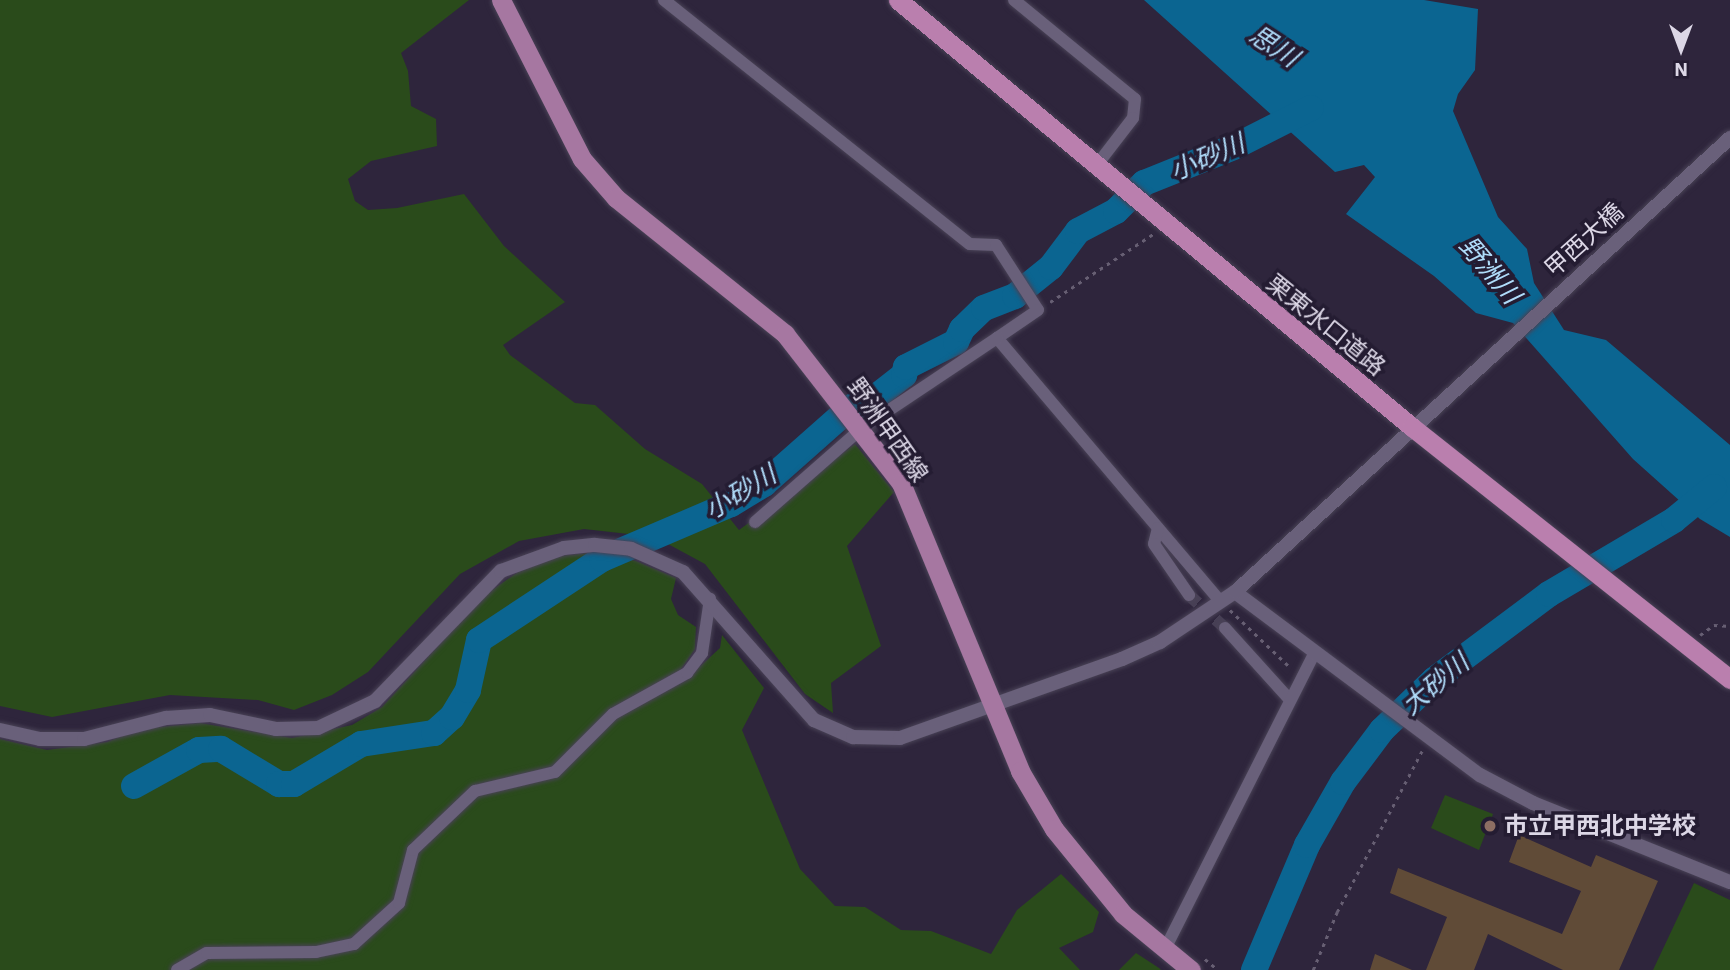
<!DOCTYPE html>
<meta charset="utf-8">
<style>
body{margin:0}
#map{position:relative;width:1730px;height:970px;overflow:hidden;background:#2e253c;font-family:"IBM Plex Sans","Noto Sans JP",sans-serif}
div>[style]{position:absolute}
.green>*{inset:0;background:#2a4b1b}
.water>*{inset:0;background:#0b6591}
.river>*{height:26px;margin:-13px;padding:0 13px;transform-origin:13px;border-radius:13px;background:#0b6591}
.building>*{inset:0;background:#604b37}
.minor-tunnel>*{height:12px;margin-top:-6px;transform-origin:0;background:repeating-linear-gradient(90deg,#484056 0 12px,transparent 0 18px)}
.path>*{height:2.5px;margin-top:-1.25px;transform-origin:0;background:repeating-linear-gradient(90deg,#675f73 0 3.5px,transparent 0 8.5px)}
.roads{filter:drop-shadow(0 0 2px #494256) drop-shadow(0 0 2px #494256)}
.minor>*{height:12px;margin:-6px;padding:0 6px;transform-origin:6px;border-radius:6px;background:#69607a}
.tertiary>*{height:14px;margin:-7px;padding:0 7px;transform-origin:7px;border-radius:7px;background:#69607a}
.primary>*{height:19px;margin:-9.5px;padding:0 9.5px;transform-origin:9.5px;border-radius:9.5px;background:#a677a1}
.trunk>*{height:19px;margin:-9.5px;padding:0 9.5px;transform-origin:9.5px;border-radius:9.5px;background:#ba7fae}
.dots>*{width:19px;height:19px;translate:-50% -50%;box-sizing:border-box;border:4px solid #241c32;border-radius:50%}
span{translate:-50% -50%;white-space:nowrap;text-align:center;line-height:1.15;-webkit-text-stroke:7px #241c32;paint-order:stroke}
.street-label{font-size:24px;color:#dcd7e6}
.poi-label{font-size:24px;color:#dcd7e6;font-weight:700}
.left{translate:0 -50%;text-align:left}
.water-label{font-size:26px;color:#afdcfa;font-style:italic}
.north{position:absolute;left:1646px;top:14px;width:70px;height:70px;-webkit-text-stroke:5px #241c32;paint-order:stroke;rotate:180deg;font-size:19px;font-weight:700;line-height:28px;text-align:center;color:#dcd7e6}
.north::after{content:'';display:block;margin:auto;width:24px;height:32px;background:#dcd7e6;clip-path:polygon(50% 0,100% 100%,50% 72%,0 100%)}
</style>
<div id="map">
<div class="green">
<i style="clip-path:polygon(0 0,469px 0,401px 53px,408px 71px,411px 106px,436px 119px,437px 146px,371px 161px,348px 179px,355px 201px,368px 210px,397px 208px,464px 194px,504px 246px,565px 302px,503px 345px,510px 355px,575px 403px,595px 405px,645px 449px,702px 484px,739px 530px,855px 444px,894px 492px,847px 546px,881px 646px,831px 683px,833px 713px,805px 694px,705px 564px,655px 537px,584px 529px,519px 541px,460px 574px,368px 672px,332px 695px,294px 710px,258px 700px,170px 695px,52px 717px,0 706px)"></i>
<i style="clip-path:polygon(598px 552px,636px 561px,676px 578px,671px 599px,678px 615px,696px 627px,695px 649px,670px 685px,695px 671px,720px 648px,722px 635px,764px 688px,742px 730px,800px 869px,835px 906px,865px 907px,901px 930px,931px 931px,991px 954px,1017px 910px,1061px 874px,1099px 912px,1093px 932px,1059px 948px,1080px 970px,0 970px,0 739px,47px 750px,107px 742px,140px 729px,200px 723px,292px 738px,352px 725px,382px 707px,485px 595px,518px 572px,559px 556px)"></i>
<i style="clip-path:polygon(1445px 795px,1493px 814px,1479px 850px,1431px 828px)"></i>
<i style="clip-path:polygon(1694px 883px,1730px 900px,1730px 970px,1653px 970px)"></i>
<i style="clip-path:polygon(1136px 953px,1159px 968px,1161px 970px,1119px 970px)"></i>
</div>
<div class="water">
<i style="clip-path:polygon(1144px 0,1424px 0,1478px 9px,1475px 70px,1458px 94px,1453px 111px,1498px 217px,1527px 249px,1534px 283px,1564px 330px,1606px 340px,1730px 445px,1730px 537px,1700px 519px,1633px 459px,1513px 323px,1476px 313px,1434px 276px,1346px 214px,1375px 177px,1364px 165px,1335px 172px)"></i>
</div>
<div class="river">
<i style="left:134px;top:786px;width:74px;rotate:-29deg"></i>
<i style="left:199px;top:750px;width:22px;rotate:-3deg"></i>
<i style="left:221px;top:749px;width:68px;rotate:31.1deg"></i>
<i style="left:279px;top:784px;width:15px"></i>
<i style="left:294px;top:784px;width:78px;rotate:-30.8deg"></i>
<i style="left:361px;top:744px;width:74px;rotate:-8.6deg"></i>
<i style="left:434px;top:733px;width:24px;rotate:-42deg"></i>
<i style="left:452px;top:717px;width:31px;rotate:-59deg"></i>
<i style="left:468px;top:690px;width:51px;rotate:-77.6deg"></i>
<i style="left:479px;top:640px;width:147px;rotate:-33.4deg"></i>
<i style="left:602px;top:559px;width:140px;rotate:-23.1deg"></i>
<i style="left:731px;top:504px;width:39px;rotate:-31deg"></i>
<i style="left:764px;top:484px;width:116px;rotate:-41.5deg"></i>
<i style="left:851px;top:407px;width:22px;rotate:-18deg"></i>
<i style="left:872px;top:400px;width:41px;rotate:-38deg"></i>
<i style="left:904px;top:375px;width:8px;rotate:-76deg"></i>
<i style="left:906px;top:367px;width:56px;rotate:-26.6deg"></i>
<i style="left:956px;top:342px;width:14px;rotate:-65deg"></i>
<i style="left:962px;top:329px;width:30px;rotate:-44deg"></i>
<i style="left:984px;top:308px;width:33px;rotate:-21deg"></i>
<i style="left:1015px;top:296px;width:46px;rotate:-38.9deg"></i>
<i style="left:1051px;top:267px;width:45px;rotate:-53.1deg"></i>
<i style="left:1078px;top:231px;width:43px;rotate:-27.8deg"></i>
<i style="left:1116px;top:211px;width:40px;rotate:-45deg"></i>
<i style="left:1144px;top:183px;width:99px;rotate:-21.9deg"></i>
<i style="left:1236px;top:146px;width:84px;rotate:-26.9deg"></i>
<i style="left:1254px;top:970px;width:136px;rotate:-67deg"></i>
<i style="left:1307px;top:845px;width:73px;rotate:-60.3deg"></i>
<i style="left:1343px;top:782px;width:65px;rotate:-53.1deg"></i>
<i style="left:1382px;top:730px;width:72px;rotate:-43.9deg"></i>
<i style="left:1434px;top:680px;width:144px;rotate:-36.8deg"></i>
<i style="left:1549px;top:594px;width:145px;rotate:-30.6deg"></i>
<i style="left:1674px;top:520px;width:52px;rotate:-39.5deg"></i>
</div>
<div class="building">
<i style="clip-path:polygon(1519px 835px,1591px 867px,1596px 855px,1658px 881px,1619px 970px,1563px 970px,1488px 934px,1474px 970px,1426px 970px,1447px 917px,1390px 893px,1398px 868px,1562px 934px,1581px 891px,1509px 862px)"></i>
<i style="clip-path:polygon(1375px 954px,1412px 970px,1370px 970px)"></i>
</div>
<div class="minor-tunnel">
<i style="left:1189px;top:595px;width:49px;rotate:42.5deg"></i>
</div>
<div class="path">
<i style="left:1050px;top:302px;width:123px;rotate:-33.4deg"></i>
<i style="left:1230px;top:610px;width:84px;rotate:43.6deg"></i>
<i style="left:1700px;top:635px;width:17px;rotate:-36deg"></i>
<i style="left:1714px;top:625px;width:16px;rotate:4deg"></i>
<i style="left:1205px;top:959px;width:17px;rotate:40deg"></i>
<i style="left:1313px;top:970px;width:63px;rotate:-67.5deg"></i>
<i style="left:1337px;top:912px;width:182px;rotate:-62.2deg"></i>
</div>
<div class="roads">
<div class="minor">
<i style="left:664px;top:0;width:391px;rotate:38.6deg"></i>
<i style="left:970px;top:244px;width:26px;rotate:2deg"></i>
<i style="left:996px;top:245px;width:77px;rotate:57.1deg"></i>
<i style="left:1038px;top:310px;width:50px;rotate:145.7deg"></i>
<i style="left:997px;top:338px;width:346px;rotate:49.7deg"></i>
<i style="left:1014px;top:0;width:156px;rotate:39.3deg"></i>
<i style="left:1135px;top:99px;width:19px;rotate:96deg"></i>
<i style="left:1133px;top:118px;width:61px;rotate:127.6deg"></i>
<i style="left:755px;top:522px;width:141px;rotate:-41.3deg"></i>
<i style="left:861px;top:429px;width:164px;rotate:-33.8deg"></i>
<i style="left:1158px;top:528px;width:16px;rotate:104deg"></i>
<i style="left:1154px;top:544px;width:62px;rotate:55.5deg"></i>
<i style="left:1225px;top:628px;width:97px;rotate:47.9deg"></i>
<i style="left:1165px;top:949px;width:333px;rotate:-63.2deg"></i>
<i style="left:177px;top:970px;width:34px;rotate:-30deg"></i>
<i style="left:207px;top:953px;width:109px;rotate:-0.5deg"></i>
<i style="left:316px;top:952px;width:39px;rotate:-12deg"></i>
<i style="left:354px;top:944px;width:61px;rotate:-42.3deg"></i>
<i style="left:399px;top:903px;width:55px;rotate:-75.2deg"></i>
<i style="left:413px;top:850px;width:86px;rotate:-43.6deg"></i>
<i style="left:475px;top:791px;width:82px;rotate:-13.4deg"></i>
<i style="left:555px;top:772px;width:82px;rotate:-45deg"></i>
<i style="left:613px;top:714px;width:85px;rotate:-29deg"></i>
<i style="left:687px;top:673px;width:25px;rotate:-53deg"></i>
<i style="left:702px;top:653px;width:55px;rotate:-81.6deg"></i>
</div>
<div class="tertiary">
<i style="left:1235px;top:592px;width:306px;rotate:36.8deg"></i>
<i style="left:1480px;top:775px;width:60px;rotate:27.8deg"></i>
<i style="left:1533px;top:803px;width:212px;rotate:21.9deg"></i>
<i style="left:0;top:730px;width:41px;rotate:12.7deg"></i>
<i style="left:40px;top:739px;width:44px"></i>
<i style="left:84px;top:739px;width:85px;rotate:-14.4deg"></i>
<i style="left:166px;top:718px;width:44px;rotate:-3.9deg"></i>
<i style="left:210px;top:715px;width:67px;rotate:12deg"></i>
<i style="left:276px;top:729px;width:42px;rotate:-1.4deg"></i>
<i style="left:318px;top:728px;width:63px;rotate:-25.3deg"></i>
<i style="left:375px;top:701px;width:181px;rotate:-45.9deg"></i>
<i style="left:501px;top:571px;width:67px;rotate:-20.1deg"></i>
<i style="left:564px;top:548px;width:31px;rotate:-6deg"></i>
<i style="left:595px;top:545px;width:36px;rotate:6deg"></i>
<i style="left:631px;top:549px;width:57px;rotate:23.9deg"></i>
<i style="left:683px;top:572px;width:198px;rotate:48.5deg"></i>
<i style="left:814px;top:720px;width:43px;rotate:23.6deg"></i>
<i style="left:853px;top:737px;width:47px;rotate:1.2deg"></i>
<i style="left:900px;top:738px;width:236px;rotate:-19.6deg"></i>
<i style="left:1122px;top:659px;width:42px;rotate:-24.1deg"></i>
<i style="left:1160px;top:642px;width:90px;rotate:-33.7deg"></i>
<i style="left:1235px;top:592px;width:672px;rotate:-42.53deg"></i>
</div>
<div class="primary">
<i style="left:501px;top:0;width:178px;rotate:63deg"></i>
<i style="left:582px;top:159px;width:52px;rotate:48.9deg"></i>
<i style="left:616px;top:198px;width:217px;rotate:38.8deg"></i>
<i style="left:785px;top:334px;width:189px;rotate:52.1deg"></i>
<i style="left:901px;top:483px;width:312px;rotate:67.5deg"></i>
<i style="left:1020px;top:771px;width:67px;rotate:59.6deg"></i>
<i style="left:1054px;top:829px;width:109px;rotate:50.9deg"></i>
<i style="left:1123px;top:914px;width:88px;rotate:39.5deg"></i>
</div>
<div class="trunk">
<i style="left:898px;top:0;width:668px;rotate:39.72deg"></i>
<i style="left:1412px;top:427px;width:406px;rotate:38.4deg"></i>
</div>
</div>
<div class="dots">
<i style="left:1490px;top:826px;background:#8d6e63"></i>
</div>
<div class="street-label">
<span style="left:1584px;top:240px;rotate:-42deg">甲西大橋</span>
<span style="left:1326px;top:325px;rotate:39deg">栗東水口道路</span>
<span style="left:888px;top:430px;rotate:55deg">野洲甲西線</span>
</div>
<div class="poi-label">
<span class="left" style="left:1504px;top:826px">市立甲西北中学校</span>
</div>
<div class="water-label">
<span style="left:1274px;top:46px;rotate:33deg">思川</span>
<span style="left:1207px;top:157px;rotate:-23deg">小砂川</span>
<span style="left:1490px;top:270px;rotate:50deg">野洲川</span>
<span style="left:740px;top:492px;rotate:-31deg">小砂川</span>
<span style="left:1435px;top:684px;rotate:-40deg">大砂川</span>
</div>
<div class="north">N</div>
</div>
